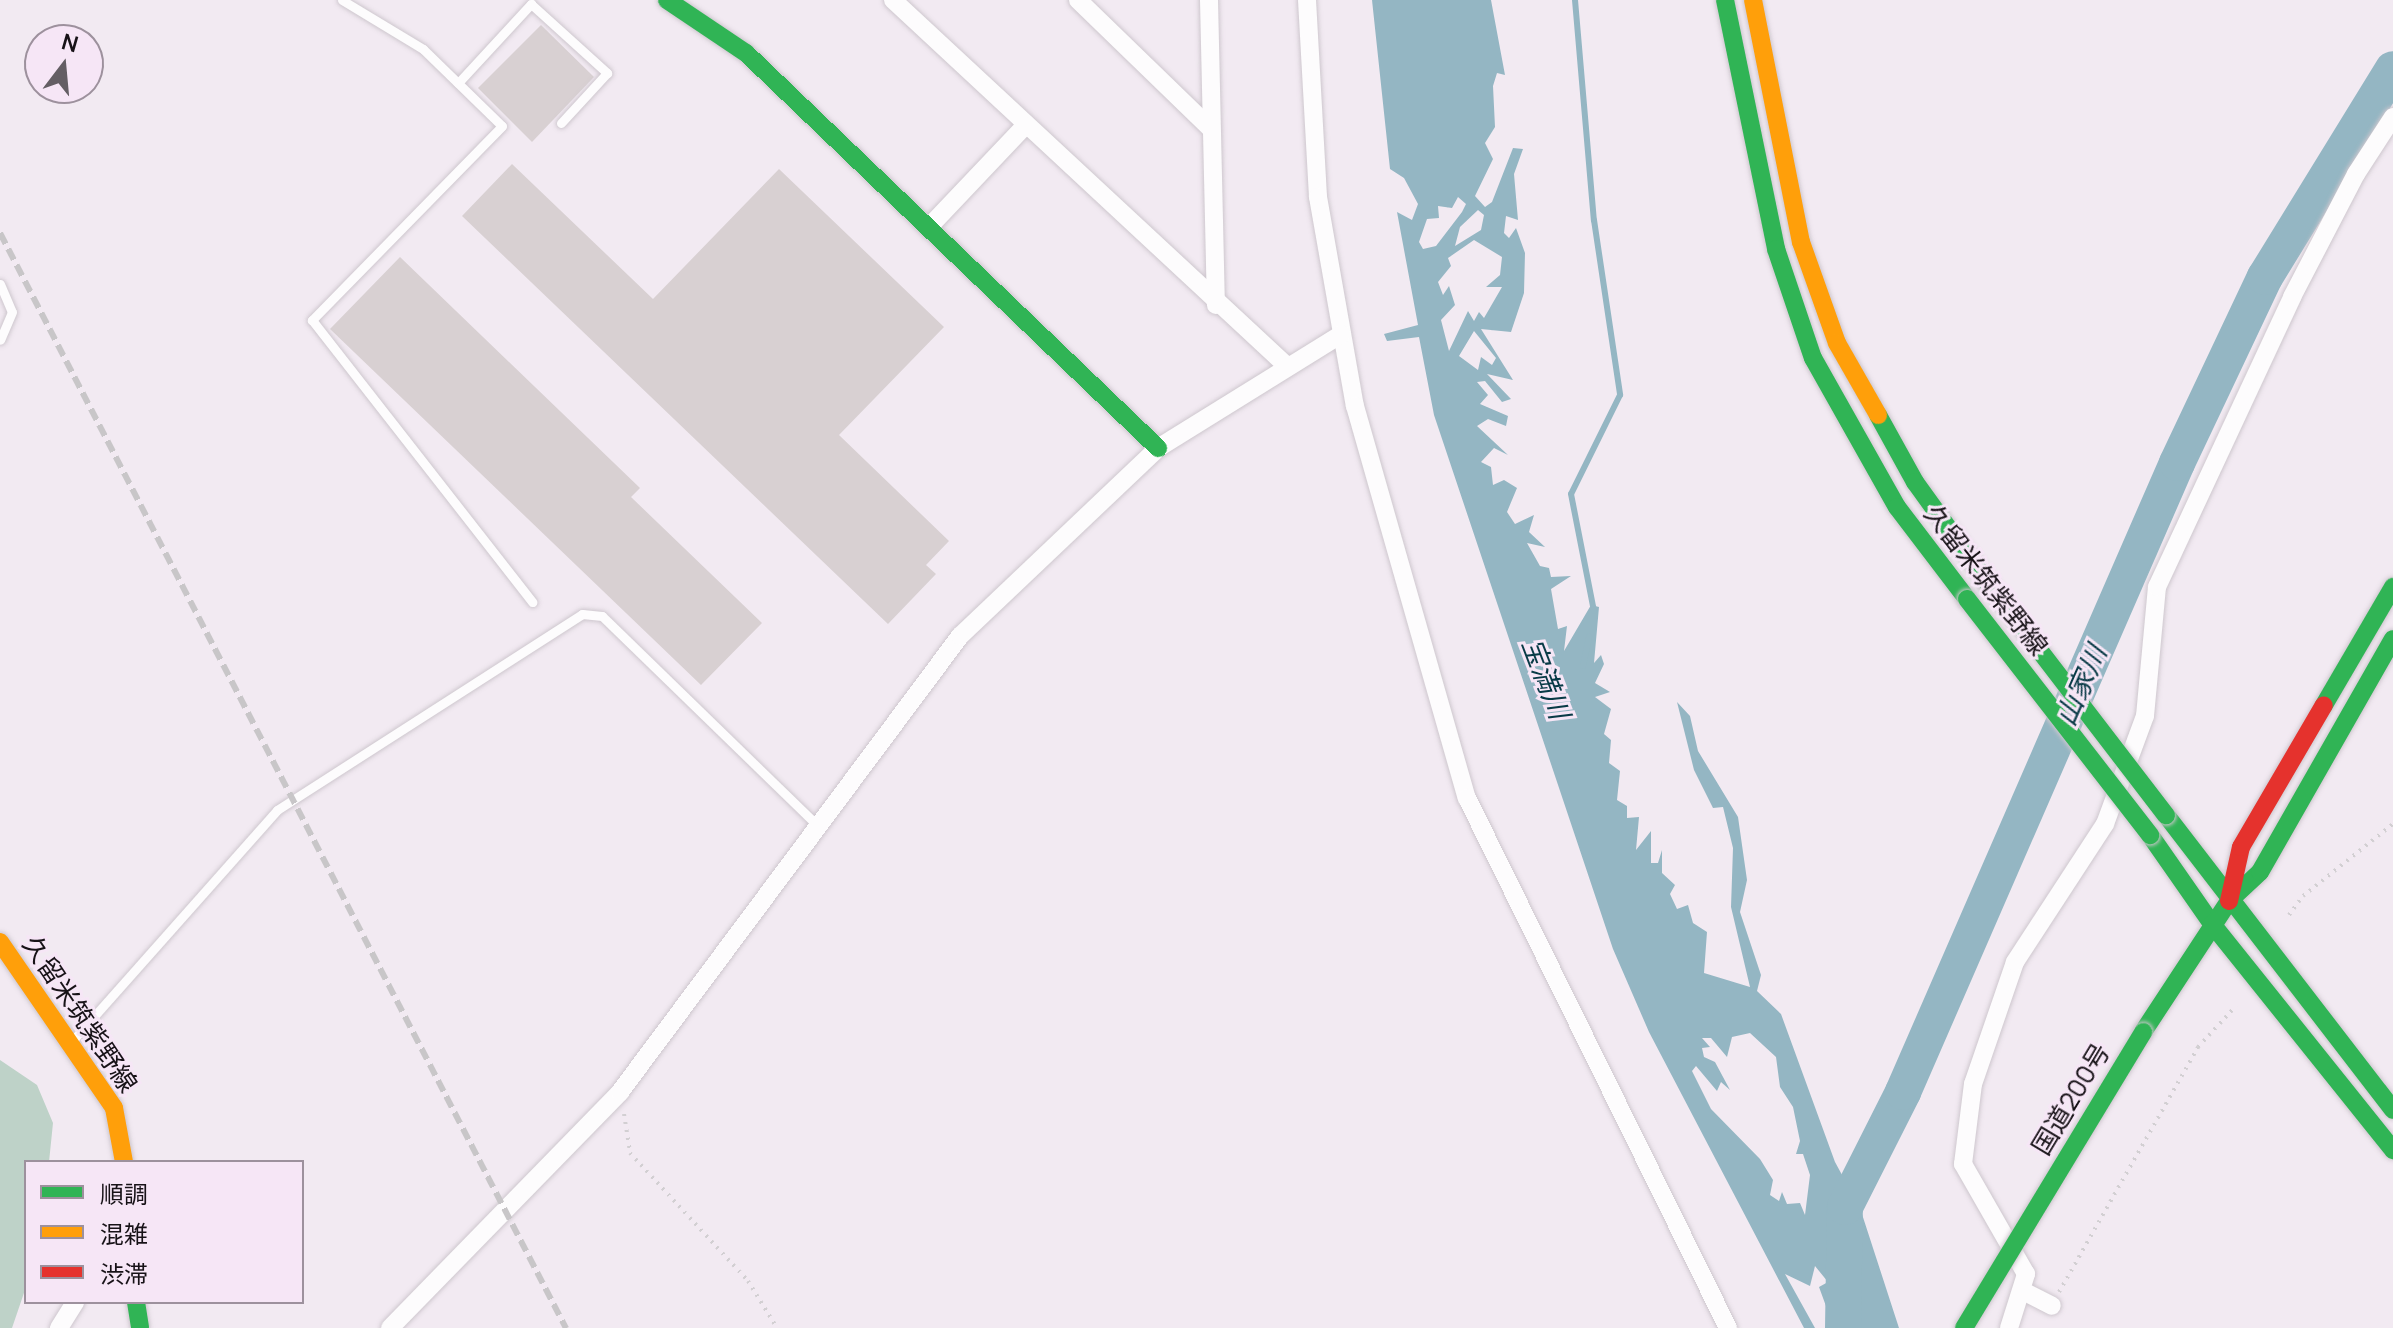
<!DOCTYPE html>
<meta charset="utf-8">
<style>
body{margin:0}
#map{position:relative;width:2393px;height:1328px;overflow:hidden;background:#f2eaf2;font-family:Manrope,"Noto Sans JP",sans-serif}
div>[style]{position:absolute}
.forest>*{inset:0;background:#bed2c8}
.water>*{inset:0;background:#94b6c3}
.stream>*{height:6px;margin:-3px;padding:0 3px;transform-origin:3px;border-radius:3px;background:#94b6c3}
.river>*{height:36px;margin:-18px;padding:0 18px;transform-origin:18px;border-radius:18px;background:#94b6c3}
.building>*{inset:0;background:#d8d0d2}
.path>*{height:4px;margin-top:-2px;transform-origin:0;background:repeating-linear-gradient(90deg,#d2cfd2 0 2px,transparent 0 8px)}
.roads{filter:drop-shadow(0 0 2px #cec7ce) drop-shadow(0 0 2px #cec7ce)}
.lane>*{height:9px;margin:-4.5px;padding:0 4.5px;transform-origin:4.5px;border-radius:4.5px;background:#fdfcfd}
.street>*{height:18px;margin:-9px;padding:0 9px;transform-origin:9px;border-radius:9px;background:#fdfcfd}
.fast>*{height:18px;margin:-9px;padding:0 9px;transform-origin:9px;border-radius:9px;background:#30b455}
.slow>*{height:18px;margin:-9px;padding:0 9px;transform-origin:9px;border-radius:9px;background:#ff9f0a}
.jam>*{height:18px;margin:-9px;padding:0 9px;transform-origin:9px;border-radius:9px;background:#e5322d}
.rail>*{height:6px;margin-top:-3px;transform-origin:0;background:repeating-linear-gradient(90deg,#c8c6c8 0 12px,transparent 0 18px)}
.bridges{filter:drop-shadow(0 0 2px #cec7ce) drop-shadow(0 0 2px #cec7ce)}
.fast-bridge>*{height:18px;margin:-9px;padding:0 9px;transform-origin:9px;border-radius:9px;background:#30b455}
span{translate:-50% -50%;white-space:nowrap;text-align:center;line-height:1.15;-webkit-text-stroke:6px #f6e6f6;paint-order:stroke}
.street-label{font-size:26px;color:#171217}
.water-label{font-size:28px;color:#083a46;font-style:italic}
.legend{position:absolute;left:24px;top:1160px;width:280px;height:144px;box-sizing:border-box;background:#f6e6f6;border:2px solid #9d919d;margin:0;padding:10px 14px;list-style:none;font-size:24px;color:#171217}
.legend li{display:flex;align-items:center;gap:16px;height:40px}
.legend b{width:40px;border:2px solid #9d919d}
.north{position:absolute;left:24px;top:24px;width:80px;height:80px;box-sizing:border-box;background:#f6e6f6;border:2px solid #9d919d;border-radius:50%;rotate:16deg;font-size:22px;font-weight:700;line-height:32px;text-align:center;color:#171217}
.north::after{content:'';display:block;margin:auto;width:28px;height:36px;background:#645e64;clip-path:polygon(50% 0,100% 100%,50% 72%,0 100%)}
</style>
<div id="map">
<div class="forest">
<i style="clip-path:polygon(0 1060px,37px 1085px,53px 1123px,49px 1162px,26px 1162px,26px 1287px,12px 1328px,0 1328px)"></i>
</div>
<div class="water">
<i style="clip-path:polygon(evenodd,1372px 0,1491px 0,1505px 75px,1497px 73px,1493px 86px,1495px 127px,1485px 143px,1493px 159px,1475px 196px,1485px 207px,1492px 202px,1513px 148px,1523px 149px,1514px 174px,1518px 220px,1506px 216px,1504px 233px,1509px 238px,1516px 228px,1525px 253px,1524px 293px,1511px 332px,1481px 329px,1513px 380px,1487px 374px,1511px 399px,1502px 402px,1485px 381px,1477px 382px,1488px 395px,1480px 404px,1508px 416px,1506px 426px,1488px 419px,1477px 426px,1508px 455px,1494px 448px,1481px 462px,1491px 467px,1493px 485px,1504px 480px,1517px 488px,1507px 512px,1515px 524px,1534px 515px,1529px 532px,1545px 547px,1527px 543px,1540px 566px,1549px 568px,1551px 577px,1571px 576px,1551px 589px,1558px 629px,1567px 626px,1564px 651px,1591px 605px,1599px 607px,1594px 663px,1601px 655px,1604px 664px,1595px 683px,1610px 692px,1595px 697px,1611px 709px,1604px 734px,1611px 740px,1609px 763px,1620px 771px,1617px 800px,1627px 806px,1627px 818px,1639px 817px,1636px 850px,1651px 831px,1651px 863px,1658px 863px,1662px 850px,1662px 873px,1675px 885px,1670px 894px,1677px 909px,1688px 905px,1693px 923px,1707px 932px,1704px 973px,1750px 987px,1731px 907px,1733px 848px,1723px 807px,1713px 808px,1694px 770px,1677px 702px,1690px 716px,1698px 751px,1738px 817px,1747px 880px,1740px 912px,1761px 975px,1757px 991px,1781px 1014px,1835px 1162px,1860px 1208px,1899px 1328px,1834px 1328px,1819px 1287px,1828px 1282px,1815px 1266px,1810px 1286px,1785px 1274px,1815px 1328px,1804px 1328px,1649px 1032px,1613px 949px,1434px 415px,1419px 337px,1387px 341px,1384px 334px,1418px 325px,1397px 212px,1412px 220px,1418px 204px,1404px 178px,1390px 169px,1372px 0,1458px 197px,1466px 204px,1462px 212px,1436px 246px,1423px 249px,1419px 242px,1427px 219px,1439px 218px,1438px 206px,1452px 208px,1458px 197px,1372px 0,1478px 210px,1484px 215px,1481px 230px,1455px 246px,1460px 227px,1478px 210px,1372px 0,1474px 240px,1502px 257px,1500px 275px,1486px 287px,1502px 287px,1484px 318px,1479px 312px,1474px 321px,1468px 311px,1449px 351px,1441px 320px,1455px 305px,1449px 286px,1443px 295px,1438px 282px,1451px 266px,1448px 258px,1474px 240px,1372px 0,1474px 331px,1496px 358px,1492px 365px,1481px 357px,1478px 370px,1459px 356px,1474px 331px,1372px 0,1750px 1033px,1776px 1057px,1780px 1087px,1793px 1107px,1800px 1141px,1796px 1154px,1803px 1154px,1810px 1175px,1805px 1215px,1800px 1203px,1787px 1204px,1782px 1192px,1779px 1201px,1770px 1195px,1773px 1180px,1760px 1159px,1711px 1109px,1692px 1071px,1696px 1066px,1717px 1091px,1721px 1082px,1730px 1090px,1715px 1062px,1704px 1057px,1702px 1048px,1710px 1047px,1702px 1038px,1711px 1038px,1727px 1057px,1732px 1037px,1750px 1033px)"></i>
</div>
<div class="stream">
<i style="left:1575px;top:0;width:221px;rotate:85.1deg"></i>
<i style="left:1594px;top:220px;width:177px;rotate:81.5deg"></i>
<i style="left:1620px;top:395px;width:110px;rotate:116.3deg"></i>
<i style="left:1571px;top:494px;width:119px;rotate:78.9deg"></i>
<i style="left:1583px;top:666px;width:30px;rotate:-78deg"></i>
</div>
<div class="river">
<i style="left:1843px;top:1328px;width:121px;rotate:-89.1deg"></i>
<i style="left:1845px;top:1207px;width:129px;rotate:-63.2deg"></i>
<i style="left:1903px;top:1092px;width:686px;rotate:-66.46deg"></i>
<i style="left:2177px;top:463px;width:206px;rotate:-64.7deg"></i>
<i style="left:2265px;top:277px;width:244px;rotate:-58.4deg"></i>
</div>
<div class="building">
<i style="clip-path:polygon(541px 25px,594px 77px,532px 142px,478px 88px)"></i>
<i style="clip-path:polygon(512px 164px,653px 299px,779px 169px,944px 327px,839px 435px,949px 541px,926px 565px,936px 574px,888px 624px,462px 216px)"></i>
<i style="clip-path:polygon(400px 257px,640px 488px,631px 497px,762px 623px,701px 685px,330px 329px)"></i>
</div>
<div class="path">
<i style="left:2289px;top:915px;width:24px;rotate:-54deg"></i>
<i style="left:2303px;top:896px;width:115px;rotate:-38.7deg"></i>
<i style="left:624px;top:1114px;width:39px;rotate:81deg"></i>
<i style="left:630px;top:1153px;width:174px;rotate:47.3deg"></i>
<i style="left:748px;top:1281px;width:55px;rotate:58.3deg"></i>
<i style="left:2059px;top:1292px;width:282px;rotate:-60.4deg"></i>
<i style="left:2198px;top:1047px;width:56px;rotate:-47.2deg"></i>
</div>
<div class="roads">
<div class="lane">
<i style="left:342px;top:0;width:95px;rotate:31.2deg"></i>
<i style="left:423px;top:49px;width:110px;rotate:44.3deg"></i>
<i style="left:502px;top:126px;width:272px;rotate:134.4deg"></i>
<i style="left:312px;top:320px;width:358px;rotate:52deg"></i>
<i style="left:458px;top:83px;width:108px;rotate:-47.3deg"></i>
<i style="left:531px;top:4px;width:103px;rotate:42.2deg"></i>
<i style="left:607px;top:73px;width:68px;rotate:132.6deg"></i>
<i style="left:0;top:284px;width:30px;rotate:67deg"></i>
<i style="left:12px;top:312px;width:30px;rotate:113deg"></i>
<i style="left:73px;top:1040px;width:307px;rotate:-48.4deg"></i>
<i style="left:277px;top:810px;width:363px;rotate:-32.7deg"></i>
<i style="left:582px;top:614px;width:20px;rotate:6deg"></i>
<i style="left:602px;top:616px;width:297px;rotate:44.2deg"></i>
</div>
<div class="street">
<i style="left:893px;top:0;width:539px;rotate:42.9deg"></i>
<i style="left:1078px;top:0;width:185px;rotate:44.1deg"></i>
<i style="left:1209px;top:0;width:305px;rotate:88.7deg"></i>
<i style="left:1307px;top:0;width:197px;rotate:86.8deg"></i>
<i style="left:1318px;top:197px;width:212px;rotate:80deg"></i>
<i style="left:1355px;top:406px;width:408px;rotate:74.1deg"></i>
<i style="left:1467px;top:798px;width:591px;rotate:63.78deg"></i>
<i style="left:929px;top:227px;width:139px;rotate:-46.5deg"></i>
<i style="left:2025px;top:1292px;width:30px;rotate:27deg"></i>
<i style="left:59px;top:1328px;width:31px;rotate:-58deg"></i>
<i style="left:390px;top:1328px;width:330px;rotate:-45.7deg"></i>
<i style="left:620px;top:1092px;width:569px;rotate:-53.29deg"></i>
<i style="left:960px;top:636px;width:273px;rotate:-43.5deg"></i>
<i style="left:1158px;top:448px;width:216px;rotate:-31.8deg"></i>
<i style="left:2009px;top:1328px;width:57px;rotate:-72.5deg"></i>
<i style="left:2026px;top:1274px;width:127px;rotate:-119.8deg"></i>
<i style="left:1963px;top:1164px;width:81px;rotate:-82.9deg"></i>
<i style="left:1973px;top:1084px;width:129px;rotate:-71deg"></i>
<i style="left:2015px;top:962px;width:165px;rotate:-56.9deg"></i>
<i style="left:2105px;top:824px;width:115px;rotate:-69.7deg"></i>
<i style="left:2145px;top:716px;width:130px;rotate:-84.7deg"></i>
<i style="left:2157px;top:587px;width:320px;rotate:-65deg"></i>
<i style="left:2292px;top:297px;width:139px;rotate:-62.5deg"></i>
<i style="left:2356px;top:174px;width:68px;rotate:-57deg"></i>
</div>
<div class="fast">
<i style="left:667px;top:0;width:95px;rotate:33.9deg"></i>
<i style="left:746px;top:53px;width:571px;rotate:43.79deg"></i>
<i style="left:1725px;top:0;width:254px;rotate:78.4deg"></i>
<i style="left:1776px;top:249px;width:115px;rotate:71.3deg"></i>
<i style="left:1813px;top:358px;width:171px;rotate:60.6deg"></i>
<i style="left:1897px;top:507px;width:116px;rotate:52.7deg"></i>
<i style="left:1878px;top:415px;width:77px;rotate:61.1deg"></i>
<i style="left:1915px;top:482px;width:123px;rotate:54.2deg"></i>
<i style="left:2324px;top:705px;width:137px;rotate:-59.7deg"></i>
<i style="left:2166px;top:815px;width:372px;rotate:52.4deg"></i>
<i style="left:2150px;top:835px;width:108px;rotate:55.1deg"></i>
<i style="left:2212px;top:924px;width:290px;rotate:51.3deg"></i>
<i style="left:2143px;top:1032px;width:157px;rotate:-56.7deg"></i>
<i style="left:2229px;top:901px;width:42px;rotate:-43.1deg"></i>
<i style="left:2260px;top:872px;width:268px;rotate:-60.3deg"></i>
<i style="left:136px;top:1302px;width:26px;rotate:81deg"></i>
</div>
<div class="slow">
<i style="left:1753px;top:0;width:247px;rotate:78.8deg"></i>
<i style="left:1801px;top:242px;width:107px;rotate:70.4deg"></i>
<i style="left:1837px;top:343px;width:83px;rotate:60.3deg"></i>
<i style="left:0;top:942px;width:201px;rotate:55.5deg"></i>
<i style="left:114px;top:1108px;width:55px;rotate:79.5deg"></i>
</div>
<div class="jam">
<i style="left:2229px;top:901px;width:55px;rotate:-77.5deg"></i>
<i style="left:2241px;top:847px;width:164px;rotate:-59.7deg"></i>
</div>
</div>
<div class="rail">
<i style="left:0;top:233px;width:1233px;rotate:62.67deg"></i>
</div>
<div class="bridges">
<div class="fast-bridge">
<i style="left:1987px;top:582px;width:294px;rotate:52.5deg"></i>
<i style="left:1967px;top:599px;width:299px;rotate:52.2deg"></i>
<i style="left:1964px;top:1328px;width:346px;rotate:-58.8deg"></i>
</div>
</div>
<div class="street-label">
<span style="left:1986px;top:580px;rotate:52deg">久留米筑紫野線</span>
<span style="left:80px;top:1014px;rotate:56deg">久留米筑紫野線</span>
<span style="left:2071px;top:1099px;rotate:-59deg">国道200号</span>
</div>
<div class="water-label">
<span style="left:1547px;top:678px;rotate:69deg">宝満川</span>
<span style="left:2080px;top:685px;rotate:-66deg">山家川</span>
</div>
<ul class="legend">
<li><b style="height:10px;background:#30b455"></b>順調</li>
<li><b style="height:10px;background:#ff9f0a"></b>混雑</li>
<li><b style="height:10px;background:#e5322d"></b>渋滞</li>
</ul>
<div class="north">N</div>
</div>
